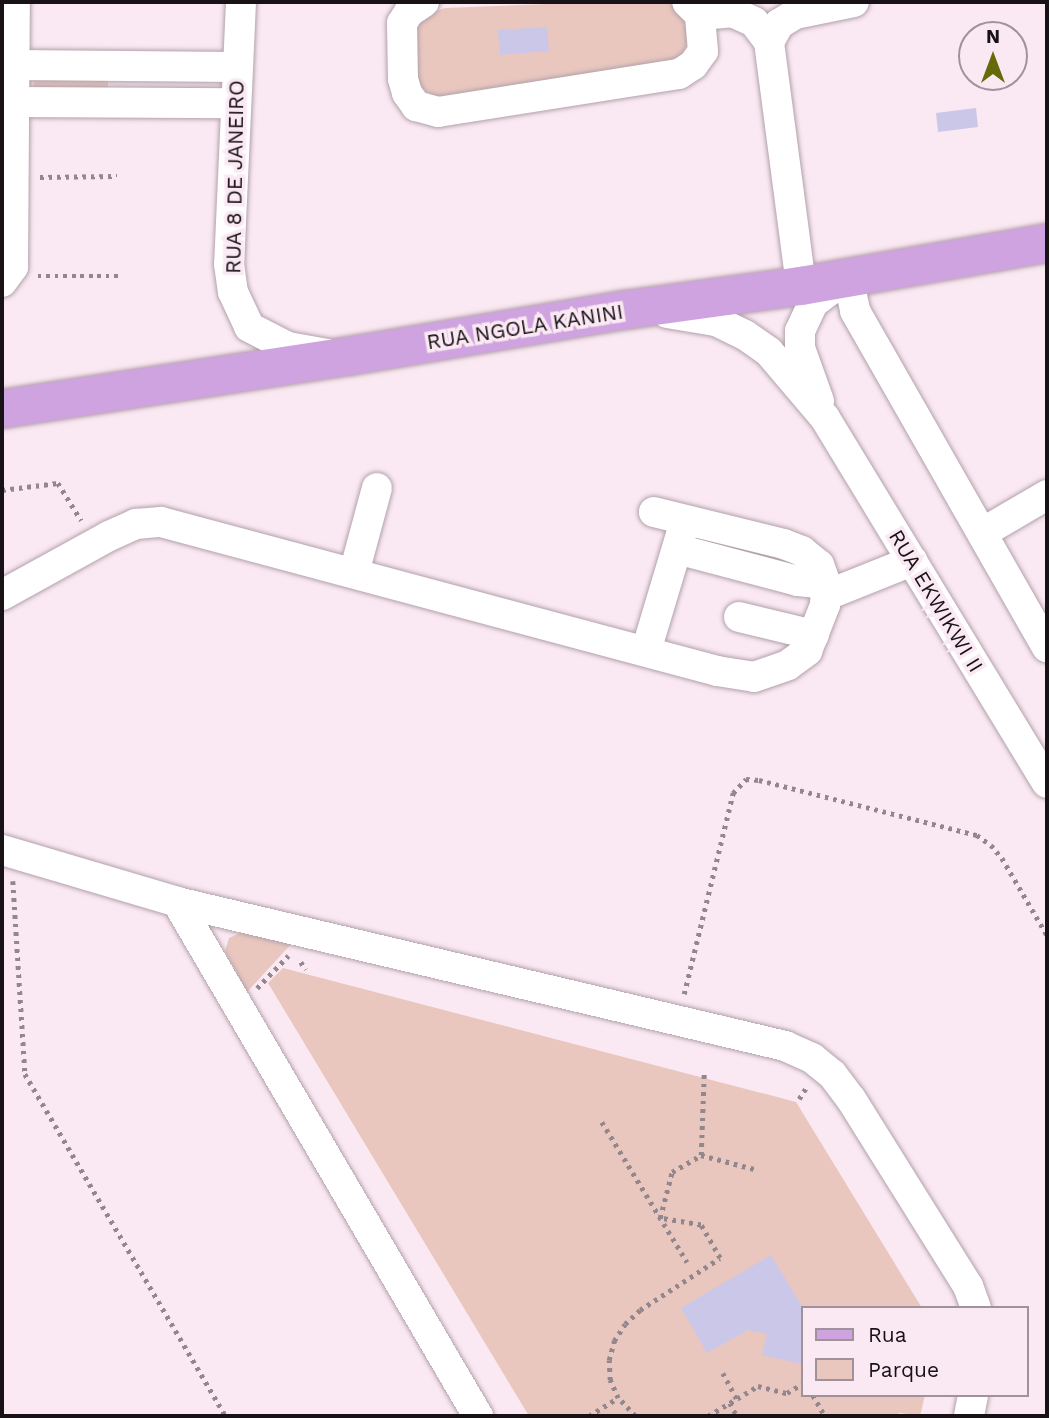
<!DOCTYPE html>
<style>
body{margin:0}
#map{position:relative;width:1049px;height:1418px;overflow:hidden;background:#fae8f2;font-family:"Work Sans",sans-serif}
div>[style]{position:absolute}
.green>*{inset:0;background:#e9c7be}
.water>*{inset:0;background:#cbc7e8}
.path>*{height:4.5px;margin-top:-2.25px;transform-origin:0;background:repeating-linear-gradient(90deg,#93878e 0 3.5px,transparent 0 8.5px)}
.roads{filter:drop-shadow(0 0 2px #b2a1ab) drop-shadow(0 0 2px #b2a1ab)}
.minor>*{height:30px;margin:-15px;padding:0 15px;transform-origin:15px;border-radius:15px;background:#fff}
.major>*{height:38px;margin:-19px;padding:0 19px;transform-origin:19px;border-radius:19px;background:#cfa3df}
span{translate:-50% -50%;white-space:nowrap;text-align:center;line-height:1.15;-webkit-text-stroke:7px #fae8f2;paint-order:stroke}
.street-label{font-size:21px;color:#181216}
.frame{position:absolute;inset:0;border:4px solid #181216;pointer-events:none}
.legend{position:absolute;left:801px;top:1306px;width:228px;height:91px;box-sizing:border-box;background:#fae8f2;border:2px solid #a0929a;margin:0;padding:9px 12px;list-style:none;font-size:21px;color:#181216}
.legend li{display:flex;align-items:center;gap:14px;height:35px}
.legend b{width:35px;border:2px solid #a0929a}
.north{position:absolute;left:958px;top:21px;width:70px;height:70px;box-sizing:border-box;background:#fae8f2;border:2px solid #a0929a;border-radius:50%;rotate:0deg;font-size:19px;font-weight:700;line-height:28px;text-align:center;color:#181216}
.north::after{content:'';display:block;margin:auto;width:24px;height:32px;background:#666a0a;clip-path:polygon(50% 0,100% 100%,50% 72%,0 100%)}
</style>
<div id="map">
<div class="green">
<i style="clip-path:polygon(602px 2px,668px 2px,679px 10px,687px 22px,689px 37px,684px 51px,675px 61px,451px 97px,435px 97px,416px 84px,416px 24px,428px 14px,445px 8px)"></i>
<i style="clip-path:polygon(108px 74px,108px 90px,34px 90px,34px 75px)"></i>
<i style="clip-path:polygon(247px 930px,292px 943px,247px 992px,225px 951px,229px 938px)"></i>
<i style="clip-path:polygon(283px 968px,796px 1102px,922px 1308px,802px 1308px,802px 1395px,925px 1395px,920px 1416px,900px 1413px,893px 1416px,529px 1416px,268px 983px)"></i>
</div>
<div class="water">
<i style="clip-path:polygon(547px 27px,549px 51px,500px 55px,498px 30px)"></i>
<i style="clip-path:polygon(976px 108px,978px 127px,938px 132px,936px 113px)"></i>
<i style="clip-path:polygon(771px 1255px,803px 1308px,802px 1364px,762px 1355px,767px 1334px,748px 1330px,707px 1353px,681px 1308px)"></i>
</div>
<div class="path">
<i style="left:40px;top:177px;width:77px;rotate:-0.7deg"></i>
<i style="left:38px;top:276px;width:80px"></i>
<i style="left:2px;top:490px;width:56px;rotate:-7.1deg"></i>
<i style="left:58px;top:483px;width:44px;rotate:58.1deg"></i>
<i style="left:13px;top:881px;width:193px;rotate:86.4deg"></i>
<i style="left:25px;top:1074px;width:397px;rotate:59.6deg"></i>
<i style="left:301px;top:962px;width:9px;rotate:58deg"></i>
<i style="left:257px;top:988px;width:45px;rotate:-45.9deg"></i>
<i style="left:684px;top:994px;width:207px;rotate:-76.3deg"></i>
<i style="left:733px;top:793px;width:19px;rotate:-47deg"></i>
<i style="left:746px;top:779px;width:13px;rotate:4deg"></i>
<i style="left:759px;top:780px;width:225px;rotate:14.2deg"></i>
<i style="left:977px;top:835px;width:17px;rotate:36deg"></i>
<i style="left:991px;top:845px;width:17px;rotate:50deg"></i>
<i style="left:1002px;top:858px;width:89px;rotate:59.7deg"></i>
<i style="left:799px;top:1099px;width:13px;rotate:-58deg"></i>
<i style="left:602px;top:1122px;width:164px;rotate:58.7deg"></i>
<i style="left:701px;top:1155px;width:59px;rotate:14.7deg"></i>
<i style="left:723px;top:1373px;width:30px;rotate:62deg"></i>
<i style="left:813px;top:1395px;width:24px;rotate:60deg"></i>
<i style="left:730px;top:1403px;width:15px;rotate:62deg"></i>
<i style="left:589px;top:1416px;width:34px;rotate:-32deg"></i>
<i style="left:635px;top:1416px;width:25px;rotate:-133deg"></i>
<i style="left:618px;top:1398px;width:20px;rotate:-114deg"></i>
<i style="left:610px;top:1380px;width:20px;rotate:-93deg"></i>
<i style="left:609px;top:1360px;width:20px;rotate:-75deg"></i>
<i style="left:614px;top:1341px;width:20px;rotate:-57deg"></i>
<i style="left:625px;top:1324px;width:21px;rotate:-43deg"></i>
<i style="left:640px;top:1310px;width:95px;rotate:-33deg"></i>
<i style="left:720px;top:1258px;width:38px;rotate:-120deg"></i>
<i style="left:701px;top:1225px;width:42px;rotate:-170.3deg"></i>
<i style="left:660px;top:1218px;width:48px;rotate:-75.4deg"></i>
<i style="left:672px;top:1172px;width:34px;rotate:-30deg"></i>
<i style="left:701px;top:1155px;width:83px;rotate:-87.9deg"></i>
<i style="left:708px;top:1416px;width:58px;rotate:-31deg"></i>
<i style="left:758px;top:1386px;width:30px;rotate:14deg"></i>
<i style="left:787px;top:1393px;width:17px;rotate:-31deg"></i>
</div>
<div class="roads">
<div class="minor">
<i style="left:241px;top:2px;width:262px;rotate:92.6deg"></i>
<i style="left:229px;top:264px;width:28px;rotate:82deg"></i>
<i style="left:233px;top:292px;width:38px;rotate:65deg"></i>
<i style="left:249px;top:327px;width:44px;rotate:27.1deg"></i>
<i style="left:288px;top:347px;width:40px;rotate:10deg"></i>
<i style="left:424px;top:2px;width:18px;rotate:146deg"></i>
<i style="left:409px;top:12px;width:13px;rotate:122deg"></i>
<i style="left:402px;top:23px;width:56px;rotate:89deg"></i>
<i style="left:403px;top:79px;width:15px;rotate:74deg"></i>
<i style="left:407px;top:93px;width:16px;rotate:55deg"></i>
<i style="left:416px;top:106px;width:23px;rotate:15deg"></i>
<i style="left:438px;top:112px;width:244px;rotate:-9deg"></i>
<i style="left:679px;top:74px;width:17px;rotate:-33deg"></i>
<i style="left:693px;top:65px;width:17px;rotate:-54deg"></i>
<i style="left:703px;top:51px;width:36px;rotate:-95deg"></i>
<i style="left:700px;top:15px;width:18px;rotate:-135deg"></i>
<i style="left:700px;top:15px;width:32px;rotate:-5deg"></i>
<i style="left:732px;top:12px;width:24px;rotate:24deg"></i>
<i style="left:754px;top:22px;width:25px;rotate:53deg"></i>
<i style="left:769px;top:42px;width:21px;rotate:-61deg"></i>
<i style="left:779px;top:24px;width:19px;rotate:-32deg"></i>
<i style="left:795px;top:14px;width:60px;rotate:-11.5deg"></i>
<i style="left:769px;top:42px;width:246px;rotate:82.5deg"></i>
<i style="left:14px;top:65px;width:223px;rotate:0.5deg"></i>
<i style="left:14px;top:102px;width:222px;rotate:0.3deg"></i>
<i style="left:2px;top:282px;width:19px;rotate:-54deg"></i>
<i style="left:13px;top:267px;width:265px;rotate:-89.6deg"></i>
<i style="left:667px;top:313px;width:50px;rotate:9.3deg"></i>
<i style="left:716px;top:321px;width:32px;rotate:26deg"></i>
<i style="left:745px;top:335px;width:29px;rotate:35deg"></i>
<i style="left:769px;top:352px;width:87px;rotate:49.7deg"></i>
<i style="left:825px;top:418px;width:427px;rotate:58.7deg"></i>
<i style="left:819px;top:401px;width:56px;rotate:-109.7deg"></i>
<i style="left:800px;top:348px;width:17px;rotate:-90deg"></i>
<i style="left:800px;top:331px;width:31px;rotate:-65deg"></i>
<i style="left:813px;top:303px;width:44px;rotate:-36.6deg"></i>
<i style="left:848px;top:277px;width:35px;rotate:78deg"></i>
<i style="left:855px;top:311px;width:387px;rotate:60.3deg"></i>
<i style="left:982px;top:533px;width:75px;rotate:-30.3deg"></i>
<i style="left:677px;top:549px;width:125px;rotate:14.8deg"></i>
<i style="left:798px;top:581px;width:28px;rotate:6deg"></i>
<i style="left:354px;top:573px;width:88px;rotate:-74.9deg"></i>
<i style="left:2px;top:595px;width:122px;rotate:-28.9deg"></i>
<i style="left:109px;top:536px;width:30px;rotate:-24deg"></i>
<i style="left:136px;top:524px;width:25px;rotate:-5deg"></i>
<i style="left:161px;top:522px;width:576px;rotate:15deg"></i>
<i style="left:717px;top:671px;width:37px;rotate:9deg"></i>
<i style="left:754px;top:677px;width:36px;rotate:-19deg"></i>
<i style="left:788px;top:665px;width:24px;rotate:-36deg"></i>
<i style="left:807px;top:651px;width:49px;rotate:-68.6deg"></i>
<i style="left:825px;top:605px;width:21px;rotate:-87deg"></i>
<i style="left:826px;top:584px;width:20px;rotate:-110deg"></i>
<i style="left:819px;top:565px;width:22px;rotate:-141deg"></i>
<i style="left:802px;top:551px;width:19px;rotate:-159deg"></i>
<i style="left:784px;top:544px;width:134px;rotate:-166.2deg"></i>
<i style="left:827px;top:595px;width:92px;rotate:-21.8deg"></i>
<i style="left:739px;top:617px;width:77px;rotate:13.5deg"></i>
<i style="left:646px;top:651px;width:125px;rotate:-73.3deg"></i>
<i style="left:2px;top:850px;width:183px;rotate:16.5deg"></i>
<i style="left:177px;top:902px;width:625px;rotate:13.32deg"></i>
<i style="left:785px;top:1046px;width:30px;rotate:24deg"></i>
<i style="left:812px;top:1058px;width:26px;rotate:39deg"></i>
<i style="left:832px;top:1074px;width:31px;rotate:53deg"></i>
<i style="left:851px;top:1099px;width:221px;rotate:58deg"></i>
<i style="left:968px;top:1286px;width:23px;rotate:70deg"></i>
<i style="left:177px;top:902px;width:596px;rotate:59.65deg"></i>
<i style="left:969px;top:1416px;width:21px;rotate:-79deg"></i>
</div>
<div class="major">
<i style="left:2px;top:409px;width:351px;rotate:-8.7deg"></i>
<i style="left:349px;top:356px;width:280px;rotate:-9.5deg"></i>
<i style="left:625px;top:310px;width:178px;rotate:-7.8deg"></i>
<i style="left:801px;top:286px;width:250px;rotate:-9.9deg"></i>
</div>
</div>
<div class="street-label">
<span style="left:235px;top:177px;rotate:-89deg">RUA 8 DE JANEIRO</span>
<span style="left:525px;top:327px;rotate:-9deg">RUA NGOLA KANINI</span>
<span style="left:936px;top:601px;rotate:59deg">RUA EKWIKWI II</span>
</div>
<div class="frame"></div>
<ul class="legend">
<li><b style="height:9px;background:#cfa3df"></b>Rua</li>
<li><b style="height:19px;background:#e9c7be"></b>Parque</li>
</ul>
<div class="north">N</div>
</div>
